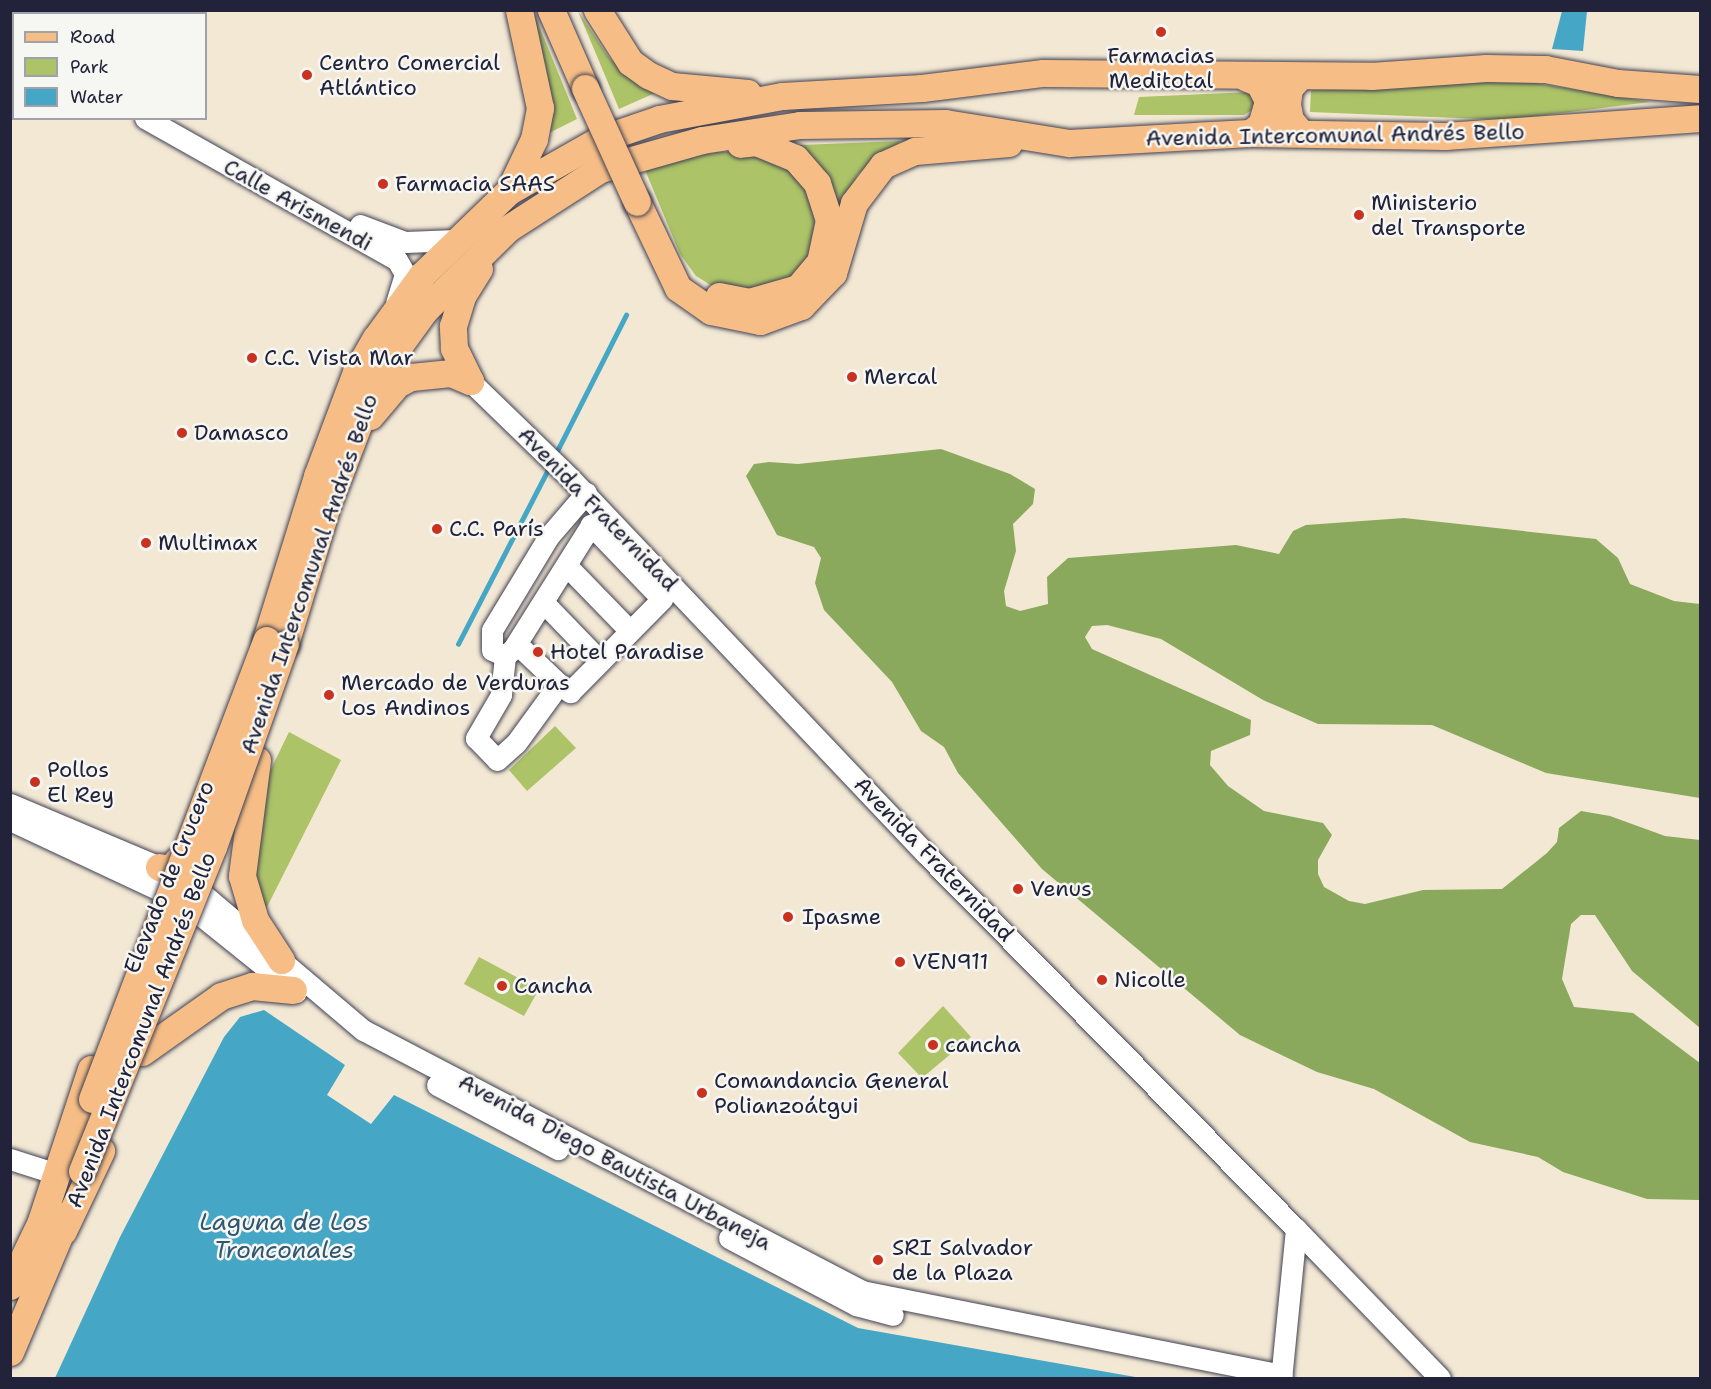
<!DOCTYPE html>
<meta charset="utf-8">
<style>
body{margin:0}
#map{position:relative;width:1711px;height:1389px;overflow:hidden;background:#f2e8d4;font-family:"Shantell Sans",sans-serif}
div>[style]{position:absolute}
.green>*{inset:0;background:#adc368}
.forest>*{inset:0;background:#8aa95c}
.water>*{inset:0;background:#45a7c5}
.stream>*{height:4.5px;margin:-2.25px;padding:0 2.25px;transform-origin:2.25px;border-radius:2.25px;background:#45a7c5}
.roads{filter:drop-shadow(0 0 2px #414052) drop-shadow(0 0 2px #414052)}
.minor>*{height:21px;margin:-10.5px;padding:0 10.5px;transform-origin:10.5px;border-radius:10.5px;background:#fff}
.major>*{height:27px;margin:-13.5px;padding:0 13.5px;transform-origin:13.5px;border-radius:13.5px;background:#f6be86}
.bridges{filter:drop-shadow(0 0 2px #414052) drop-shadow(0 0 2px #414052)}
.major-bridge>*{height:27px;margin:-13.5px;padding:0 13.5px;transform-origin:13.5px;border-radius:13.5px;background:#f6be86}
.dots>*{width:16px;height:16px;translate:-50% -50%;box-sizing:border-box;border:3px solid #f6f6f2;border-radius:50%}
span{translate:-50% -50%;white-space:nowrap;text-align:center;line-height:1.15;-webkit-text-stroke:5px #f6f6f2;paint-order:stroke}
.poi-label{font-size:22px;color:#22223b}
.left{translate:0 -50%;text-align:left}
.street-label{font-size:22px;color:#22223b}
.water-label{font-size:24px;color:#305772;font-style:italic}
.frame{position:absolute;inset:0;border:12px solid #22223b;pointer-events:none}
.legend{position:absolute;left:12px;top:12px;width:195px;height:108px;box-sizing:border-box;background:#f6f6f2;border:2px solid #a1a1a9;margin:0;padding:8px 10px;list-style:none;font-size:18px;color:#22223b}
.legend li{display:flex;align-items:center;gap:12px;height:30px}
.legend b{width:30px;border:2px solid #a1a1a9}
</style>
<div id="map">
<div class="green">
<i style="clip-path:polygon(533px 11px,577px 119px,547px 134px)"></i>
<i style="clip-path:polygon(578px 11px,610px 59px,655px 93px,619px 109px)"></i>
<i style="clip-path:polygon(1516px 80px,1650px 102px,1507px 120px,1310px 112px,1311px 90px)"></i>
<i style="clip-path:polygon(1251px 92px,1259px 106px,1244px 115px,1134px 115px,1139px 97px)"></i>
<i style="clip-path:polygon(901px 141px,858px 174px,838px 214px,823px 174px,800px 145px)"></i>
<i style="clip-path:polygon(718px 152px,753px 152px,780px 163px,803px 182px,812px 205px,816px 231px,808px 259px,788px 286px,766px 295px,717px 289px,696px 276px,680px 254px,643px 165px)"></i>
<i style="clip-path:polygon(555px 726px,576px 748px,527px 791px,509px 770px)"></i>
<i style="clip-path:polygon(289px 732px,341px 760px,262px 917px,247px 876px,255px 802px)"></i>
<i style="clip-path:polygon(479px 957px,539px 989px,524px 1016px,464px 984px)"></i>
<i style="clip-path:polygon(943px 1006px,971px 1037px,922px 1078px,898px 1053px)"></i>
</div>
<div class="forest">
<i style="clip-path:polygon(941px 449px,1010px 474px,1035px 489px,1033px 504px,1013px 524px,1016px 551px,1004px 591px,1006px 606px,1020px 611px,1048px 604px,1047px 577px,1068px 558px,1236px 545px,1279px 554px,1293px 531px,1306px 525px,1404px 518px,1596px 539px,1618px 558px,1630px 584px,1674px 601px,1700px 604px,1700px 798px,1546px 773px,1432px 725px,1318px 724px,1263px 700px,1161px 639px,1107px 625px,1092px 626px,1085px 637px,1092px 649px,1251px 720px,1250px 735px,1211px 751px,1210px 765px,1228px 786px,1264px 811px,1323px 823px,1332px 835px,1318px 860px,1318px 874px,1324px 887px,1349px 901px,1365px 904px,1423px 890px,1502px 889px,1547px 853px,1557px 842px,1559px 828px,1581px 811px,1610px 816px,1665px 836px,1700px 840px,1700px 1028px,1632px 971px,1595px 915px,1581px 915px,1571px 924px,1562px 979px,1574px 1007px,1633px 1013px,1700px 1063px,1700px 1200px,1647px 1199px,1563px 1172px,1538px 1157px,1470px 1142px,1374px 1089px,1317px 1072px,1240px 1035px,1042px 869px,958px 773px,944px 747px,921px 731px,892px 682px,824px 610px,815px 583px,821px 558px,814px 547px,777px 535px,746px 476px,754px 464px,769px 462px,798px 464px)"></i>
</div>
<div class="water">
<i style="clip-path:polygon(1562px 11px,1587px 11px,1583px 51px,1552px 49px)"></i>
<i style="clip-path:polygon(264px 1010px,345px 1065px,327px 1095px,371px 1124px,394px 1095px,858px 1328px,1141px 1378px,55px 1378px,120px 1237px,224px 1037px,240px 1017px)"></i>
</div>
<div class="stream">
<i style="left:555px;top:455px;width:157px;rotate:-63.1deg"></i>
<i style="left:458px;top:644px;width:198px;rotate:-62.7deg"></i>
</div>
<div class="roads">
<div class="minor">
<i style="left:10px;top:25px;width:4px;rotate:14deg"></i>
<i style="left:10px;top:42px;width:4px;rotate:27deg"></i>
<i style="left:145px;top:118px;width:289px;rotate:29.4deg"></i>
<i style="left:397px;top:260px;width:16px;rotate:60deg"></i>
<i style="left:405px;top:274px;width:30px;rotate:107deg"></i>
<i style="left:360px;top:225px;width:48px;rotate:20.7deg"></i>
<i style="left:405px;top:242px;width:52px;rotate:-2.2deg"></i>
<i style="left:470px;top:381px;width:139px;rotate:44.1deg"></i>
<i style="left:570px;top:478px;width:519px;rotate:46.56deg"></i>
<i style="left:927px;top:855px;width:525px;rotate:45.39deg"></i>
<i style="left:1296px;top:1229px;width:150px;rotate:95.7deg"></i>
<i style="left:566px;top:565px;width:92px;rotate:45.9deg"></i>
<i style="left:543px;top:602px;width:82px;rotate:46deg"></i>
<i style="left:517px;top:644px;width:58px;rotate:43.6deg"></i>
<i style="left:505px;top:656px;width:39px;rotate:96deg"></i>
<i style="left:501px;top:695px;width:50px;rotate:120.2deg"></i>
<i style="left:476px;top:738px;width:30px;rotate:46deg"></i>
<i style="left:497px;top:760px;width:25px;rotate:-42deg"></i>
<i style="left:516px;top:743px;width:73px;rotate:-53.9deg"></i>
<i style="left:559px;top:684px;width:14px;rotate:36deg"></i>
<i style="left:570px;top:692px;width:131px;rotate:-45.3deg"></i>
<i style="left:662px;top:599px;width:103px;rotate:-133.8deg"></i>
<i style="left:591px;top:525px;width:146px;rotate:122.2deg"></i>
<i style="left:513px;top:649px;width:11px;rotate:139deg"></i>
<i style="left:505px;top:656px;width:14px;rotate:-155deg"></i>
<i style="left:492px;top:650px;width:20px;rotate:-90deg"></i>
<i style="left:492px;top:630px;width:110px;rotate:-58.8deg"></i>
<i style="left:549px;top:536px;width:57px;rotate:-49.3deg"></i>
<i style="left:10px;top:804px;width:162px;rotate:22.9deg"></i>
<i style="left:159px;top:867px;width:54px;rotate:32.2deg"></i>
<i style="left:205px;top:896px;width:207px;rotate:40.3deg"></i>
<i style="left:363px;top:1030px;width:563px;rotate:27.61deg"></i>
<i style="left:862px;top:1291px;width:428px;rotate:11.3deg"></i>
<i style="left:10px;top:820px;width:191px;rotate:25.1deg"></i>
<i style="left:183px;top:901px;width:145px;rotate:38.8deg"></i>
<i style="left:437px;top:1085px;width:137px;rotate:27.9deg"></i>
<i style="left:10px;top:1159px;width:46px;rotate:17.7deg"></i>
<i style="left:1296px;top:1229px;width:207px;rotate:46deg"></i>
<i style="left:729px;top:1238px;width:144px;rotate:27.8deg"></i>
<i style="left:856px;top:1305px;width:38px;rotate:15deg"></i>
</div>
<div class="major">
<i style="left:551px;top:10px;width:85px;rotate:66.4deg"></i>
<i style="left:597px;top:10px;width:62px;rotate:57.6deg"></i>
<i style="left:630px;top:62px;width:22px;rotate:36deg"></i>
<i style="left:648px;top:75px;width:26px;rotate:25deg"></i>
<i style="left:672px;top:86px;width:76px;rotate:5.3deg"></i>
<i style="left:1245px;top:77px;width:15px;rotate:23deg"></i>
<i style="left:1259px;top:83px;width:20px;rotate:63deg"></i>
<i style="left:1268px;top:101px;width:25px;rotate:106deg"></i>
<i style="left:1261px;top:125px;width:14px;rotate:144deg"></i>
<i style="left:1300px;top:132px;width:16px;rotate:-130deg"></i>
<i style="left:1290px;top:120px;width:16px;rotate:-101deg"></i>
<i style="left:1287px;top:104px;width:16px;rotate:-83deg"></i>
<i style="left:1289px;top:88px;width:16px;rotate:-47deg"></i>
<i style="left:511px;top:187px;width:53px;rotate:-64.4deg"></i>
<i style="left:534px;top:139px;width:32px;rotate:-79deg"></i>
<i style="left:540px;top:108px;width:100px;rotate:-102.1deg"></i>
<i style="left:637px;top:202px;width:95px;rotate:64.5deg"></i>
<i style="left:678px;top:288px;width:40px;rotate:34.9deg"></i>
<i style="left:711px;top:311px;width:50px;rotate:11.5deg"></i>
<i style="left:760px;top:321px;width:44px;rotate:-20.1deg"></i>
<i style="left:801px;top:306px;width:46px;rotate:-45.9deg"></i>
<i style="left:833px;top:273px;width:73px;rotate:-73.3deg"></i>
<i style="left:854px;top:203px;width:48px;rotate:-52.7deg"></i>
<i style="left:883px;top:165px;width:35px;rotate:-24deg"></i>
<i style="left:915px;top:151px;width:94px;rotate:-4.9deg"></i>
<i style="left:719px;top:296px;width:31px;rotate:11deg"></i>
<i style="left:749px;top:302px;width:51px;rotate:-15.9deg"></i>
<i style="left:798px;top:288px;width:34px;rotate:-50deg"></i>
<i style="left:820px;top:262px;width:43px;rotate:-77.9deg"></i>
<i style="left:829px;top:220px;width:39px;rotate:-108deg"></i>
<i style="left:817px;top:183px;width:33px;rotate:-131deg"></i>
<i style="left:795px;top:158px;width:42px;rotate:-157.7deg"></i>
<i style="left:756px;top:142px;width:16px;rotate:173deg"></i>
<i style="left:470px;top:381px;width:37px;rotate:-116deg"></i>
<i style="left:454px;top:348px;width:22px;rotate:-93deg"></i>
<i style="left:453px;top:326px;width:31px;rotate:-73deg"></i>
<i style="left:462px;top:296px;width:32px;rotate:-58deg"></i>
<i style="left:370px;top:416px;width:42px;rotate:-49.8deg"></i>
<i style="left:397px;top:384px;width:16px;rotate:-27deg"></i>
<i style="left:411px;top:377px;width:40px;rotate:-5.7deg"></i>
<i style="left:451px;top:373px;width:21px;rotate:23deg"></i>
<i style="left:266px;top:640px;width:172px;rotate:-72.7deg"></i>
<i style="left:317px;top:476px;width:111px;rotate:-69.4deg"></i>
<i style="left:356px;top:372px;width:39px;rotate:-60deg"></i>
<i style="left:376px;top:338px;width:78px;rotate:-53.9deg"></i>
<i style="left:422px;top:275px;width:121px;rotate:-44deg"></i>
<i style="left:509px;top:191px;width:106px;rotate:-29.5deg"></i>
<i style="left:601px;top:139px;width:61px;rotate:-19deg"></i>
<i style="left:659px;top:119px;width:125px;rotate:-10.6deg"></i>
<i style="left:782px;top:96px;width:140px;rotate:-3.3deg"></i>
<i style="left:922px;top:88px;width:122px;rotate:-7.1deg"></i>
<i style="left:1043px;top:73px;width:328px;rotate:0.5deg"></i>
<i style="left:1371px;top:76px;width:115px;rotate:-4deg"></i>
<i style="left:1486px;top:68px;width:59px;rotate:1deg"></i>
<i style="left:1545px;top:69px;width:74px;rotate:10.9deg"></i>
<i style="left:1618px;top:83px;width:82px;rotate:4.2deg"></i>
<i style="left:285px;top:644px;width:144px;rotate:-73.1deg"></i>
<i style="left:327px;top:506px;width:139px;rotate:-69deg"></i>
<i style="left:377px;top:376px;width:82px;rotate:-54deg"></i>
<i style="left:425px;top:310px;width:115px;rotate:-44.6deg"></i>
<i style="left:507px;top:229px;width:111px;rotate:-32.8deg"></i>
<i style="left:600px;top:169px;width:106px;rotate:-15.9deg"></i>
<i style="left:702px;top:140px;width:99px;rotate:-8.7deg"></i>
<i style="left:800px;top:125px;width:145px;rotate:-0.8deg"></i>
<i style="left:945px;top:123px;width:126px;rotate:9.2deg"></i>
<i style="left:1069px;top:143px;width:181px;rotate:-3.2deg"></i>
<i style="left:1250px;top:133px;width:195px;rotate:0.9deg"></i>
<i style="left:1445px;top:136px;width:256px;rotate:-4deg"></i>
<i style="left:257px;top:760px;width:117px;rotate:97.4deg"></i>
<i style="left:242px;top:876px;width:46px;rotate:73.5deg"></i>
<i style="left:255px;top:920px;width:48px;rotate:57deg"></i>
<i style="left:159px;top:867px;width:10px;rotate:17deg"></i>
<i style="left:169px;top:870px;width:12px;rotate:-48deg"></i>
<i style="left:142px;top:1052px;width:97px;rotate:-35.3deg"></i>
<i style="left:221px;top:996px;width:33px;rotate:-18deg"></i>
<i style="left:252px;top:986px;width:41px;rotate:5.6deg"></i>
<i style="left:41px;top:1221px;width:160px;rotate:-71.8deg"></i>
<i style="left:63px;top:1231px;width:89px;rotate:-64.6deg"></i>
<i style="left:10px;top:1286px;width:88px;rotate:-64.3deg"></i>
<i style="left:10px;top:1352px;width:149px;rotate:-67.1deg"></i>
</div>
</div>
<div class="bridges">
<div class="major-bridge">
<i style="left:585px;top:88px;width:125px;rotate:65.5deg"></i>
<i style="left:92px;top:1099px;width:491px;rotate:-69.2deg"></i>
<i style="left:82px;top:1171px;width:349px;rotate:-68deg"></i>
<i style="left:213px;top:847px;width:215px;rotate:-70.5deg"></i>
</div>
</div>
<div class="dots">
<i style="left:1161px;top:32px;background:#c8321e"></i>
<i style="left:307px;top:75px;background:#c8321e"></i>
<i style="left:383px;top:184px;background:#c8321e"></i>
<i style="left:1359px;top:215px;background:#c8321e"></i>
<i style="left:252px;top:358px;background:#c8321e"></i>
<i style="left:852px;top:377px;background:#c8321e"></i>
<i style="left:182px;top:433px;background:#c8321e"></i>
<i style="left:437px;top:529px;background:#c8321e"></i>
<i style="left:146px;top:543px;background:#c8321e"></i>
<i style="left:538px;top:652px;background:#c8321e"></i>
<i style="left:329px;top:695px;background:#c8321e"></i>
<i style="left:35px;top:782px;background:#c8321e"></i>
<i style="left:1018px;top:889px;background:#c8321e"></i>
<i style="left:788px;top:917px;background:#c8321e"></i>
<i style="left:900px;top:962px;background:#c8321e"></i>
<i style="left:1102px;top:980px;background:#c8321e"></i>
<i style="left:502px;top:986px;background:#c8321e"></i>
<i style="left:933px;top:1045px;background:#c8321e"></i>
<i style="left:702px;top:1093px;background:#c8321e"></i>
<i style="left:878px;top:1260px;background:#c8321e"></i>
</div>
<div class="poi-label">
<span style="left:1161px;top:68px">Farmacias<br>Meditotal</span>
<span class="left" style="left:319px;top:75px">Centro Comercial<br>Atlántico</span>
<span class="left" style="left:395px;top:184px">Farmacia SAAS</span>
<span class="left" style="left:1371px;top:215px">Ministerio<br>del Transporte</span>
<span class="left" style="left:264px;top:358px">C.C. Vista Mar</span>
<span class="left" style="left:864px;top:377px">Mercal</span>
<span class="left" style="left:194px;top:433px">Damasco</span>
<span class="left" style="left:449px;top:529px">C.C. París</span>
<span class="left" style="left:158px;top:543px">Multimax</span>
<span class="left" style="left:550px;top:652px">Hotel Paradise</span>
<span class="left" style="left:341px;top:695px">Mercado de Verduras<br>Los Andinos</span>
<span class="left" style="left:47px;top:782px">Pollos<br>El Rey</span>
<span class="left" style="left:1030px;top:889px">Venus</span>
<span class="left" style="left:802px;top:917px">Ipasme</span>
<span class="left" style="left:912px;top:962px">VEN911</span>
<span class="left" style="left:1114px;top:980px">Nicolle</span>
<span class="left" style="left:514px;top:986px">Cancha</span>
<span class="left" style="left:945px;top:1045px">cancha</span>
<span class="left" style="left:714px;top:1093px">Comandancia General<br>Polianzoátgui</span>
<span class="left" style="left:892px;top:1260px">SRI Salvador<br>de la Plaza</span>
</div>
<div class="street-label">
<span style="left:1335px;top:135px;rotate:-1deg">Avenida Intercomunal Andrés Bello</span>
<span style="left:298px;top:205px;rotate:29deg">Calle Arismendi</span>
<span style="left:598px;top:509px;rotate:46deg">Avenida Fraternidad</span>
<span style="left:309px;top:574px;rotate:-71deg">Avenida Intercomunal Andrés Bello</span>
<span style="left:934px;top:859px;rotate:46deg">Avenida Fraternidad</span>
<span style="left:169px;top:877px;rotate:-68deg">Elevado de Crucero</span>
<span style="left:141px;top:1030px;rotate:-69deg">Avenida Intercomunal Andrés Bello</span>
<span style="left:615px;top:1162px;rotate:28deg">Avenida Diego Bautista Urbaneja</span>
</div>
<div class="water-label">
<span style="left:284px;top:1237px">Laguna de Los<br>Tronconales</span>
</div>
<div class="frame"></div>
<ul class="legend">
<li><b style="height:8px;background:#f6be86"></b>Road</li>
<li><b style="height:16px;background:#adc368"></b>Park</li>
<li><b style="height:16px;background:#45a7c5"></b>Water</li>
</ul>
</div>
